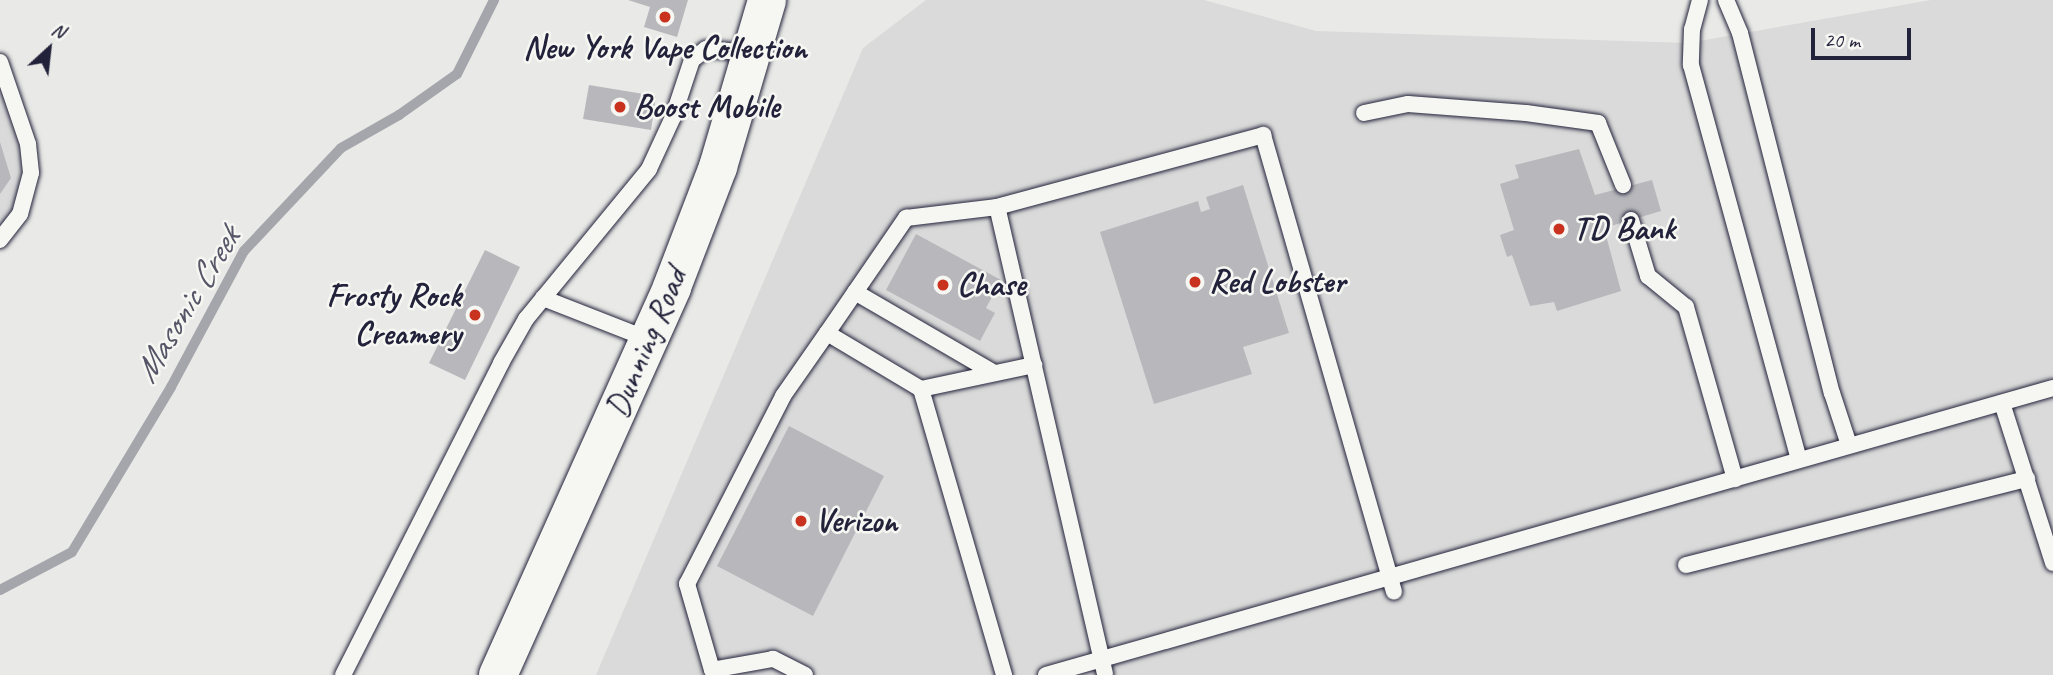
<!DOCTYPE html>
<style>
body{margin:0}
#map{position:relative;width:2053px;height:675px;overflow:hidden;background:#e9e9e7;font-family:Caveat,sans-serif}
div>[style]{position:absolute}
.built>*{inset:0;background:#dadada}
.stream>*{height:10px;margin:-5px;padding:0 5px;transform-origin:5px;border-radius:5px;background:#a5a5ac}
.building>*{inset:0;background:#b8b8bc}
.roads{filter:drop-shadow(0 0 2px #22223b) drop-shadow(0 0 2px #22223b)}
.service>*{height:16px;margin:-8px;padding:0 8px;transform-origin:8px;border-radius:8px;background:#f6f6f2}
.tertiary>*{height:38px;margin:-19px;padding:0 19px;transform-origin:19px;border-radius:19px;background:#f6f6f2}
.dots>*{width:19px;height:19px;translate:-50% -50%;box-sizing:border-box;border:4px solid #f6f6f2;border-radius:50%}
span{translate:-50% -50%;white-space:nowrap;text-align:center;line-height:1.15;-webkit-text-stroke:5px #f6f6f2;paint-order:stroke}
.poi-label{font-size:33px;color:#22223b;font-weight:700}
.left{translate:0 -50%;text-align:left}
.right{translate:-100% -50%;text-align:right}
.street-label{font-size:33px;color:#22223b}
.water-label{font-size:35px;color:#565668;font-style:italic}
.north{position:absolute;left:14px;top:14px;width:70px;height:70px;-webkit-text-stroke:5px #f6f6f2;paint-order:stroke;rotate:27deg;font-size:19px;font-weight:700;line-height:28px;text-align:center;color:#22223b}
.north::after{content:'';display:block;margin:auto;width:24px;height:32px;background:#22223b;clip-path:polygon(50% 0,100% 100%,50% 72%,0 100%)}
.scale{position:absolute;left:1811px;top:28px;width:100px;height:32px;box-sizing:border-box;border:4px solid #22223b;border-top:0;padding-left:9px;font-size:21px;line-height:24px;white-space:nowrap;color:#22223b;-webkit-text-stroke:5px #f6f6f2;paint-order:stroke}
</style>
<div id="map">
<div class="built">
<i style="clip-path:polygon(926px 0,1204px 0,1316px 31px,1688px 43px,1931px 0,2053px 0,2053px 675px,596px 675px,863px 48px)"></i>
<i style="clip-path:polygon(0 63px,31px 173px,0 240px)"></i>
</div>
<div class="stream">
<i style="left:0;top:590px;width:81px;rotate:-27.8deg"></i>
<i style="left:72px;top:552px;width:192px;rotate:-59deg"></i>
<i style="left:171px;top:387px;width:154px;rotate:-61.8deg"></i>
<i style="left:244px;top:251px;width:141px;rotate:-46.7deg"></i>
<i style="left:341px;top:148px;width:67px;rotate:-29.6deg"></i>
<i style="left:399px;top:115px;width:71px;rotate:-35.3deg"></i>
<i style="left:457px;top:74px;width:83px;rotate:-63.4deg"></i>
</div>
<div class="building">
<i style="clip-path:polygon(628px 0,688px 0,677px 37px,644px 27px,650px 7px)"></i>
<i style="clip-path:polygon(589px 85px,656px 96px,651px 130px,583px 119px)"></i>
<i style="clip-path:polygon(0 142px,11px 178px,0 194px)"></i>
<i style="clip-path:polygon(1579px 149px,1595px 195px,1652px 180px,1661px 211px,1604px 228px,1621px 291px,1557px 311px,1554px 302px,1530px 306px,1512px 255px,1507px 257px,1500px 235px,1514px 230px,1500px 184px,1519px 178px,1515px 165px)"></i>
<i style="clip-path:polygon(1243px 185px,1289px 333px,1243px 347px,1252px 374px,1154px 404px,1100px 232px,1198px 201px,1201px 212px,1210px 209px,1206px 197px)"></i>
<i style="clip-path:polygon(916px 234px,1001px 280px,986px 308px,995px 313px,980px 341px,886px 290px)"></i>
<i style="clip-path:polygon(485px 250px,520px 267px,465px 380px,429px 363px)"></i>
<i style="clip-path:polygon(789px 426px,884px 476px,813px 616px,717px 566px)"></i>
</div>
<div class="roads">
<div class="service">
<i style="left:1700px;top:0;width:30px;rotate:105deg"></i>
<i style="left:1692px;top:29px;width:36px;rotate:92deg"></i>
<i style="left:1691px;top:65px;width:409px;rotate:74.7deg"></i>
<i style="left:1726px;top:0;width:36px;rotate:67deg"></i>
<i style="left:1740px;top:33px;width:372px;rotate:75.7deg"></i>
<i style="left:1832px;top:393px;width:55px;rotate:71.9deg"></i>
<i style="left:0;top:62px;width:87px;rotate:71.1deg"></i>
<i style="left:28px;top:144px;width:29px;rotate:84deg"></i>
<i style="left:31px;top:173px;width:42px;rotate:105deg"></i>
<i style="left:20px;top:214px;width:33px;rotate:128deg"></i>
<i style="left:1364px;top:113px;width:45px;rotate:-11.6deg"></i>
<i style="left:1408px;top:104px;width:118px;rotate:4.4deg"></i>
<i style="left:1526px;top:113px;width:73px;rotate:7.9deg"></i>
<i style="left:1598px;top:123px;width:67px;rotate:68deg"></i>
<i style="left:1631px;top:220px;width:59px;rotate:73.1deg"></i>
<i style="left:1648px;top:276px;width:49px;rotate:39.2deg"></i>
<i style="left:1686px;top:307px;width:179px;rotate:74.1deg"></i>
<i style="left:855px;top:292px;width:161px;rotate:30.2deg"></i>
<i style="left:543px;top:298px;width:115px;rotate:21.4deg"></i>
<i style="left:827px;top:333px;width:140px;rotate:-55.5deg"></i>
<i style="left:906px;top:218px;width:92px;rotate:-6.9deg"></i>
<i style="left:921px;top:389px;width:116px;rotate:-12deg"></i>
<i style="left:2002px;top:403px;width:168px;rotate:72.3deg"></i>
<i style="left:1686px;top:565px;width:352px;rotate:-14.2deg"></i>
<i style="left:1105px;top:674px;width:479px;rotate:-103deg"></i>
<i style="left:997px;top:207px;width:276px;rotate:-15.1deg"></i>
<i style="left:1263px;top:135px;width:475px;rotate:74deg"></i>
<i style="left:343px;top:675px;width:350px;rotate:-63.1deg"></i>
<i style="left:501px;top:363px;width:51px;rotate:-60.4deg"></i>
<i style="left:526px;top:319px;width:194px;rotate:-50.6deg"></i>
<i style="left:649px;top:169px;width:57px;rotate:-65.2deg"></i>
<i style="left:673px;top:117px;width:60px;rotate:-71.6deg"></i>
<i style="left:692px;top:60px;width:18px;rotate:-38deg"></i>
<i style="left:706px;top:49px;width:45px;rotate:5.1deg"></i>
<i style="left:805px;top:675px;width:36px;rotate:-153deg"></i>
<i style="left:773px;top:659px;width:62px;rotate:169.8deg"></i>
<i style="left:712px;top:670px;width:90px;rotate:-106.2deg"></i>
<i style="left:687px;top:584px;width:211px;rotate:-62.9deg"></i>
<i style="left:783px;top:396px;width:77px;rotate:-55.1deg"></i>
<i style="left:827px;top:333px;width:109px;rotate:30.8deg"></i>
<i style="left:921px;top:389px;width:298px;rotate:73.8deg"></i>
<i style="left:1046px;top:675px;width:1047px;rotate:-15.91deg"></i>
</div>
<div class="tertiary">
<i style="left:498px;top:675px;width:425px;rotate:-65.8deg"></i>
<i style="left:672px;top:287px;width:129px;rotate:-69deg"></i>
<i style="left:718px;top:167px;width:174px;rotate:-73.6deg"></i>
</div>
</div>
<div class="dots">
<i style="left:665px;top:17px;background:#c8321e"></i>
<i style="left:620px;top:107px;background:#c8321e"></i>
<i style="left:1559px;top:229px;background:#c8321e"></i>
<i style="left:1195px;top:282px;background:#c8321e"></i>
<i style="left:943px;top:285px;background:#c8321e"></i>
<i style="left:475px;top:315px;background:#c8321e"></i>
<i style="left:801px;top:521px;background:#c8321e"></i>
</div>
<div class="poi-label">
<span style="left:665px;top:48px">New York Vape Collection</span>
<span class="left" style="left:634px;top:107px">Boost Mobile</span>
<span class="left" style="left:1573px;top:229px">TD Bank</span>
<span class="left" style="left:1209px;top:282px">Red Lobster</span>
<span class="left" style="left:957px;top:285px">Chase</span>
<span class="right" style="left:461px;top:315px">Frosty Rock<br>Creamery</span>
<span class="left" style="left:815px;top:521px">Verizon</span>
</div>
<div class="street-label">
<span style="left:647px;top:343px;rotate:-67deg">Dunning Road</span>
</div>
<div class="water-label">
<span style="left:187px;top:305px;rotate:-59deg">Masonic Creek</span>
</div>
<div class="north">N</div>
<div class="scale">20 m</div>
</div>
